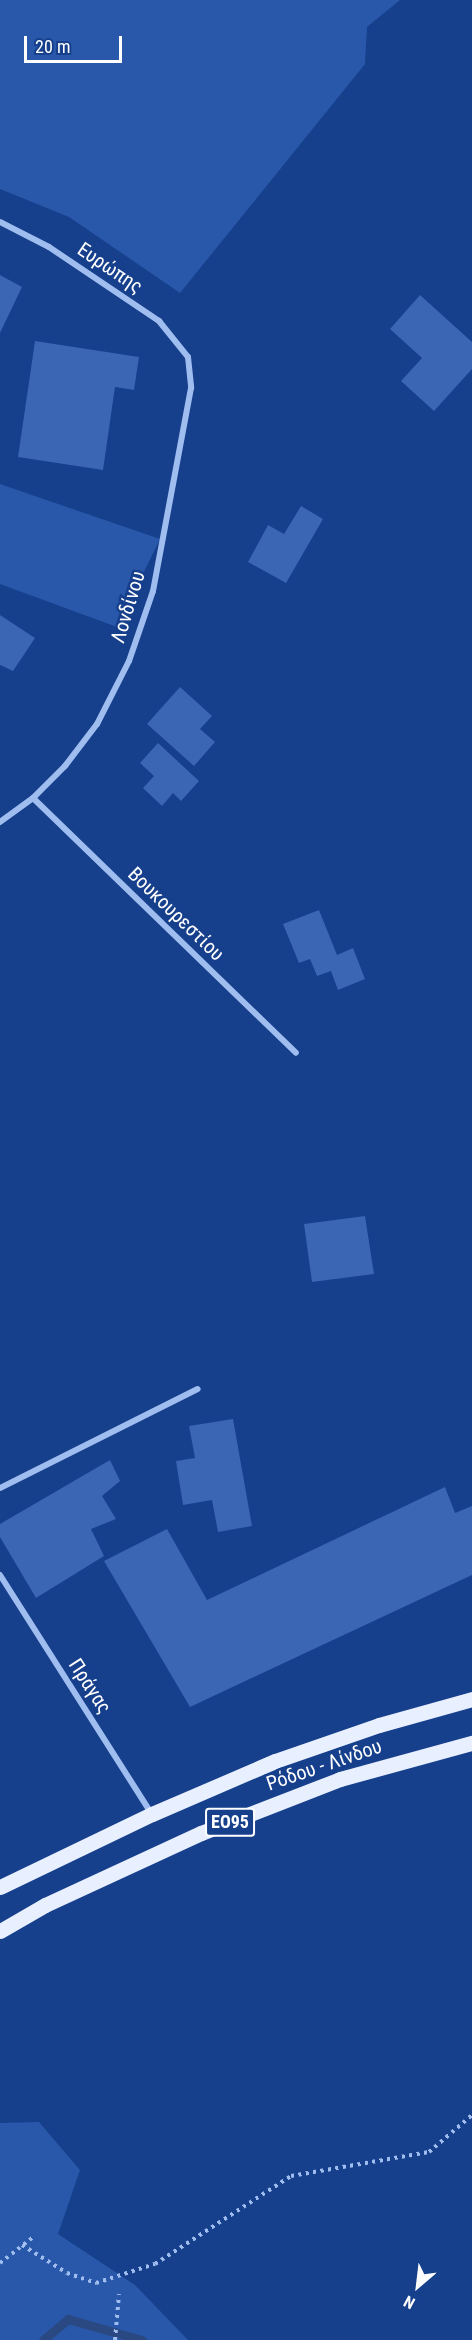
<!DOCTYPE html>
<meta charset="utf-8">
<style>
body{margin:0}
#map{position:relative;width:472px;height:2340px;overflow:hidden;background:#163f8c;font-family:"Roboto Condensed",sans-serif}
div>[style]{position:absolute}
.green>*{inset:0;background:#2958ab}
.stream>*{height:9px;margin:-4.5px;padding:0 4.5px;transform-origin:4.5px;border-radius:4.5px;background:#2a4982}
.building>*{inset:0;background:#3a66b3}
.path>*{height:4px;margin-top:-2px;transform-origin:0;background:repeating-linear-gradient(90deg,#a0bdef 0 3px,transparent 0 7.5px)}
.street>*{height:6px;margin:-3px;padding:0 3px;transform-origin:3px;border-radius:3px;background:#a0bdef}
.primary>*{height:15px;margin:-7.5px;padding:0 7.5px;transform-origin:7.5px;border-radius:7.5px;background:#e8efff}
span{translate:-50% -50%;white-space:nowrap;text-align:center;line-height:1.15;-webkit-text-stroke:5px #163f8c;paint-order:stroke}
.shield-label span{padding:2px 4px;background:#163f8c;border:2px solid;border-radius:4px;-webkit-text-stroke-width:0}
.shield-label{font-size:18px;color:#fff;font-weight:700}
.street-label{font-size:20px;color:#fff}
.north{position:absolute;left:388px;top:2256px;width:60px;height:60px;-webkit-text-stroke:4px #163f8c;paint-order:stroke;rotate:208deg;font-size:16px;font-weight:700;line-height:24px;text-align:center;color:#fff}
.north::after{content:'';display:block;margin:auto;width:21px;height:27px;background:#fff;clip-path:polygon(50% 0,100% 100%,50% 72%,0 100%)}
.scale{position:absolute;left:24px;top:36px;width:98px;height:27px;box-sizing:border-box;border:3px solid #fff;border-top:0;padding-left:8px;font-size:18px;line-height:21px;white-space:nowrap;color:#fff;-webkit-text-stroke:4px #163f8c;paint-order:stroke}
</style>
<div id="map">
<div class="green">
<i style="clip-path:polygon(0 0,400px 0,367px 27px,365px 64px,180px 293px,69px 217px,0 189px)"></i>
<i style="clip-path:polygon(0 484px,160px 539px,117px 627px,0 584px)"></i>
<i style="clip-path:polygon(39px 2122px,80px 2170px,58px 2234px,135px 2285px,188px 2340px,0 2340px,0 2123px)"></i>
</div>
<div class="stream">
<i style="left:43px;top:2340px;width:33px;rotate:-40deg"></i>
<i style="left:68px;top:2319px;width:77px;rotate:15.8deg"></i>
</div>
<div class="building">
<i style="clip-path:polygon(0 275px,22px 287px,0 333px)"></i>
<i style="clip-path:polygon(420px 295px,472px 342px,472px 369px,434px 411px,401px 381px,422px 358px,390px 329px)"></i>
<i style="clip-path:polygon(35px 341px,139px 357px,134px 390px,115px 387px,103px 470px,18px 457px)"></i>
<i style="clip-path:polygon(301px 506px,323px 519px,286px 583px,248px 562px,268px 525px,284px 534px)"></i>
<i style="clip-path:polygon(0 615px,35px 638px,13px 671px,0 665px)"></i>
<i style="clip-path:polygon(180px 687px,212px 716px,200px 729px,215px 742px,194px 766px,147px 724px)"></i>
<i style="clip-path:polygon(158px 743px,199px 781px,181px 801px,173px 793px,162px 806px,143px 788px,154px 776px,140px 763px)"></i>
<i style="clip-path:polygon(319px 910px,337px 955px,353px 948px,365px 979px,338px 990px,331px 971px,317px 976px,310px 959px,299px 963px,283px 924px)"></i>
<i style="clip-path:polygon(365px 1216px,374px 1274px,312px 1282px,304px 1224px)"></i>
<i style="clip-path:polygon(233px 1419px,252px 1526px,218px 1532px,212px 1500px,183px 1505px,176px 1461px,195px 1458px,189px 1426px)"></i>
<i style="clip-path:polygon(110px 1460px,120px 1481px,102px 1496px,116px 1519px,91px 1529px,104px 1556px,36px 1598px,0 1537px,0 1524px)"></i>
<i style="clip-path:polygon(445px 1487px,455px 1513px,472px 1506px,472px 1575px,190px 1707px,104px 1561px,167px 1529px,207px 1600px)"></i>
</div>
<div class="path">
<i style="left:22px;top:2245px;width:53px;rotate:31.9deg"></i>
<i style="left:67px;top:2273px;width:31px;rotate:19deg"></i>
<i style="left:96px;top:2283px;width:62px;rotate:-17.9deg"></i>
<i style="left:155px;top:2264px;width:162px;rotate:-32.9deg"></i>
<i style="left:291px;top:2176px;width:140px;rotate:-9.9deg"></i>
<i style="left:429px;top:2152px;width:57px;rotate:-40.7deg"></i>
<i style="left:0;top:2263px;width:41px;rotate:-38deg"></i>
<i style="left:115px;top:2340px;width:46px;rotate:-85deg"></i>
</div>
<div class="street">
<i style="left:0;top:222px;width:55px;rotate:27deg"></i>
<i style="left:49px;top:247px;width:133px;rotate:33.9deg"></i>
<i style="left:159px;top:321px;width:46px;rotate:51.1deg"></i>
<i style="left:188px;top:357px;width:31px;rotate:84deg"></i>
<i style="left:191px;top:388px;width:207px;rotate:100.6deg"></i>
<i style="left:153px;top:591px;width:74px;rotate:108.9deg"></i>
<i style="left:129px;top:661px;width:71px;rotate:116.9deg"></i>
<i style="left:97px;top:724px;width:53px;rotate:127.3deg"></i>
<i style="left:65px;top:766px;width:45px;rotate:135deg"></i>
<i style="left:33px;top:798px;width:41px;rotate:144deg"></i>
<i style="left:33px;top:798px;width:366px;rotate:44.1deg"></i>
<i style="left:0;top:1488px;width:221px;rotate:-26.6deg"></i>
<i style="left:0;top:1575px;width:282px;rotate:57.6deg"></i>
</div>
<div class="primary">
<i style="left:0;top:1887px;width:169px;rotate:-25.7deg"></i>
<i style="left:152px;top:1814px;width:134px;rotate:-23.3deg"></i>
<i style="left:275px;top:1761px;width:110px;rotate:-19.1deg"></i>
<i style="left:379px;top:1725px;width:97px;rotate:-15.6deg"></i>
<i style="left:0;top:1931px;width:52px;rotate:-30deg"></i>
<i style="left:45px;top:1905px;width:172px;rotate:-24.8deg"></i>
<i style="left:201px;top:1833px;width:149px;rotate:-21.2deg"></i>
<i style="left:340px;top:1779px;width:137px;rotate:-15.3deg"></i>
</div>
<div class="shield-label">
<span style="left:230px;top:1822px">ΕΟ95</span>
</div>
<div class="street-label">
<span style="left:110px;top:268px;rotate:34deg">Ευρώπης</span>
<span style="left:128px;top:607px;rotate:-73deg">Λονδίνου</span>
<span style="left:176px;top:914px;rotate:44deg">Βουκουρεστίου</span>
<span style="left:90px;top:1686px;rotate:57deg">Πράγας</span>
<span style="left:324px;top:1765px;rotate:-19deg">Ρόδου - Λίνδου</span>
</div>
<div class="north">N</div>
<div class="scale">20 m</div>
</div>
